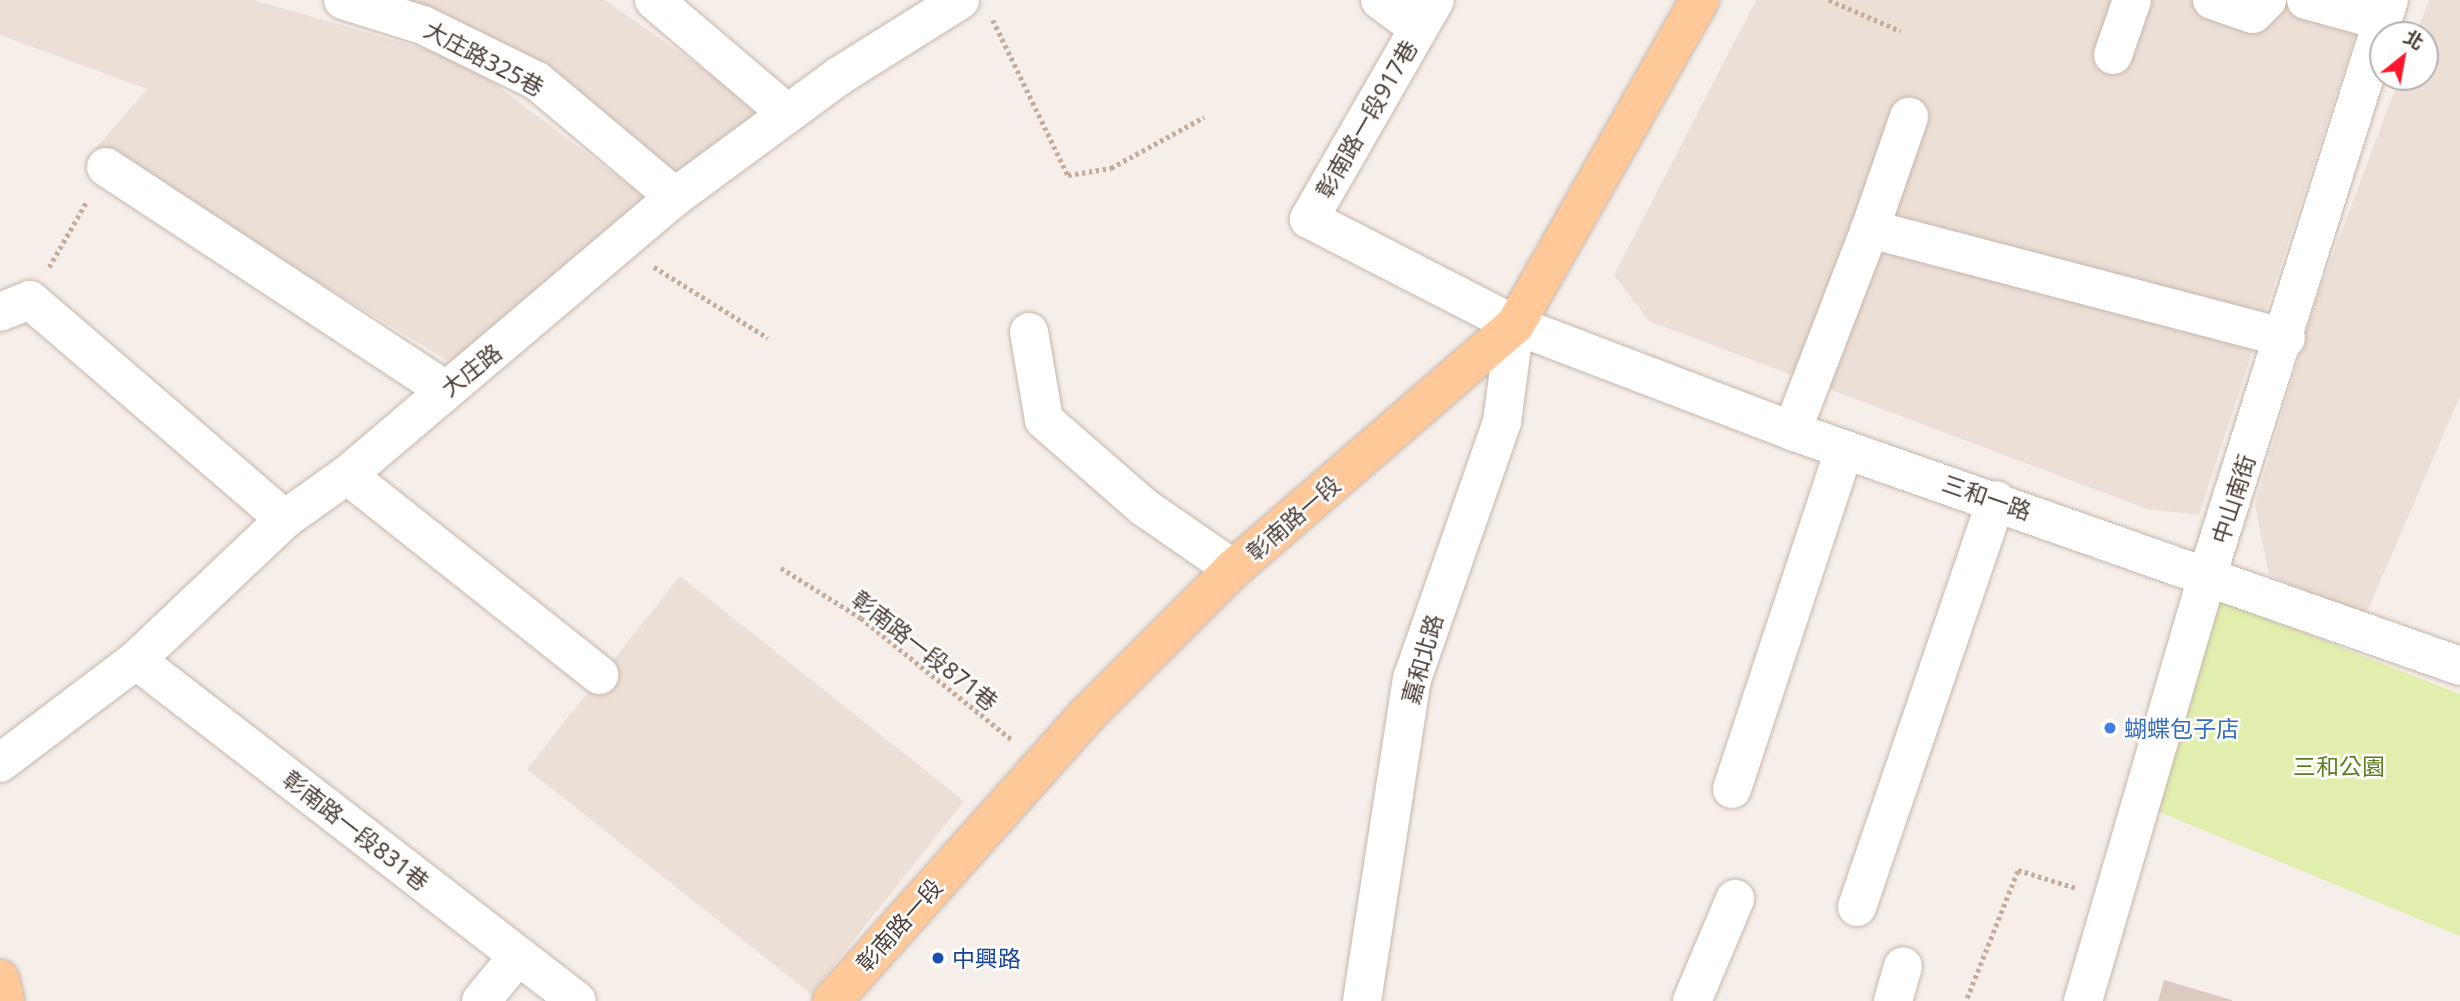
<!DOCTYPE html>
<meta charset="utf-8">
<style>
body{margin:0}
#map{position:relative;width:2460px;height:1001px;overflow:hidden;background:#f6efe9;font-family:"Noto Sans","Noto Sans TC",sans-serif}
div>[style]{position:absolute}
.residential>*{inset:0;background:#ebdfd6}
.green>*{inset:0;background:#e1eead}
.building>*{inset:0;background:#dccac0}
.path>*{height:4.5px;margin-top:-2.25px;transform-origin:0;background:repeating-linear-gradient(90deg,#c6ab99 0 3.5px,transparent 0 7px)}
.roads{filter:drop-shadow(0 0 2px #c6b7ad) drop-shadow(0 0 2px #c6b7ad)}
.minor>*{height:38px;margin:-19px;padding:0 19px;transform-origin:19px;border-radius:19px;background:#fff}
.major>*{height:38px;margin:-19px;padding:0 19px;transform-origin:19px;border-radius:19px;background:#ffc899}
.dots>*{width:19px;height:19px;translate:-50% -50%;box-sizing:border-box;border:4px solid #fff;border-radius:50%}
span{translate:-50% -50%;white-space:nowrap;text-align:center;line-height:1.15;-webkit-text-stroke:5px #fff;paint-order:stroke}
.street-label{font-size:23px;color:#4b3d36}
.shop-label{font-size:23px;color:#366cbe}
.left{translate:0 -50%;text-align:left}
.park-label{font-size:23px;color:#5b7e20}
.transit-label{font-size:23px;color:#164399}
.north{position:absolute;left:2369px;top:21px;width:70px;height:70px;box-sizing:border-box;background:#fff;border:2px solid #b7b1af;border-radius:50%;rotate:31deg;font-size:19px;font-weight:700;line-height:28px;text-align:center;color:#4b3d36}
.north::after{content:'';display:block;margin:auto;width:24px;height:32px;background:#ff172e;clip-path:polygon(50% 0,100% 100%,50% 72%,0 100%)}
</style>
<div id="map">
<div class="residential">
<i style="clip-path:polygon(0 0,253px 0,463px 60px,654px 204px,457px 366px,96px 148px,147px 89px,0 35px)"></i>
<i style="clip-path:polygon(343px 0,605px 0,769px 115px,670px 181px,479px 40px)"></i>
<i style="clip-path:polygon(1756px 0,2367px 0,2199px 515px,2147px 509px,1649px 321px,1614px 275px)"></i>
<i style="clip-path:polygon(2429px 0,2460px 0,2460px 396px,2364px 619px,2269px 575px,2255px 505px,2317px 296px,2400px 77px,2425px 77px,2425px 35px,2416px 35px)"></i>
<i style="clip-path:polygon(680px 576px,964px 801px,811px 994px,527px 769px)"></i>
</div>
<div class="green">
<i style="clip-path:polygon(2217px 599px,2460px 694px,2460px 936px,2152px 809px)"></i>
</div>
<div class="building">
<i style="clip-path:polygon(2164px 980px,2232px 1000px,2232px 1001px,2158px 1001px)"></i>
</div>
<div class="path">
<i style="left:1829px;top:0;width:78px;rotate:23.3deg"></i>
<i style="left:993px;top:20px;width:172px;rotate:64.2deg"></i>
<i style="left:1068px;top:175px;width:44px;rotate:-9.2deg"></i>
<i style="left:1111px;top:168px;width:106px;rotate:-28.7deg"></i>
<i style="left:49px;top:267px;width:76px;rotate:-60.1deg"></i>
<i style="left:654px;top:267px;width:134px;rotate:31.9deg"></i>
<i style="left:781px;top:568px;width:94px;rotate:32deg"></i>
<i style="left:861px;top:618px;width:194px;rotate:38.9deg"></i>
<i style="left:1967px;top:998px;width:138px;rotate:-68.3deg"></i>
<i style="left:2018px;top:870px;width:61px;rotate:17.2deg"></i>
</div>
<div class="roads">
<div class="minor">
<i style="left:343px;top:0;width:84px;rotate:17.4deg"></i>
<i style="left:423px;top:25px;width:127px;rotate:26.2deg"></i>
<i style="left:537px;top:81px;width:180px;rotate:40deg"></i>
<i style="left:654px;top:0;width:175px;rotate:40.4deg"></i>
<i style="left:1380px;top:0;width:47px;rotate:36.4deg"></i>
<i style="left:1435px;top:0;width:253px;rotate:119.9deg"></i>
<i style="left:1309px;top:219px;width:232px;rotate:27.2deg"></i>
<i style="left:1515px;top:325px;width:297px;rotate:20.9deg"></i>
<i style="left:1792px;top:431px;width:708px;rotate:19.38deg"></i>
<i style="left:2212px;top:0;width:43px;rotate:18.9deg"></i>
<i style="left:2253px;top:14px;width:20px;rotate:-45deg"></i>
<i style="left:2306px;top:0;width:79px;rotate:15.4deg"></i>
<i style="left:2113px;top:55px;width:58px;rotate:-70.9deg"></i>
<i style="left:106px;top:167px;width:406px;rotate:33.3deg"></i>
<i style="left:1870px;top:229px;width:119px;rotate:-70.8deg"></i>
<i style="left:0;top:312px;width:32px;rotate:-22deg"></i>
<i style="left:30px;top:300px;width:336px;rotate:40.7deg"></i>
<i style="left:1029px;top:332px;width:89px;rotate:80.3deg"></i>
<i style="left:1044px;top:420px;width:134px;rotate:41.1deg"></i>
<i style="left:1145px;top:508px;width:107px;rotate:34.7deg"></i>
<i style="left:1792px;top:431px;width:217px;rotate:-68.9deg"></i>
<i style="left:1870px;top:229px;width:430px;rotate:14.7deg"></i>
<i style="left:347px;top:475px;width:322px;rotate:38.4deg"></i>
<i style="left:136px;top:660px;width:557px;rotate:37.71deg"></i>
<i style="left:0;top:763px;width:171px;rotate:-37.1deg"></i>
<i style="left:136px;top:660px;width:205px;rotate:-43.4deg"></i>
<i style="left:285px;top:519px;width:76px;rotate:-35.4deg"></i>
<i style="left:347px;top:475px;width:430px;rotate:-40.3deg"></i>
<i style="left:675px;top:197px;width:204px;rotate:-36.4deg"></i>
<i style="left:839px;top:76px;width:143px;rotate:-32.1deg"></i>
<i style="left:1732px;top:789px;width:357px;rotate:-71.7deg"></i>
<i style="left:1857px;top:907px;width:430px;rotate:-71.1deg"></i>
<i style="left:481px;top:1001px;width:58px;rotate:-50.6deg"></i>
<i style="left:1362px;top:1001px;width:326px;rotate:-81.2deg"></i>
<i style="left:1412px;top:679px;width:272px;rotate:-70.7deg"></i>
<i style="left:1502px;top:422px;width:98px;rotate:-82.4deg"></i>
<i style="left:1692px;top:1001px;width:111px;rotate:-67.1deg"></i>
<i style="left:1893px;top:1001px;width:36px;rotate:-74deg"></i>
<i style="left:2083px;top:1001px;width:446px;rotate:-73.7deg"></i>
<i style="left:2208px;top:573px;width:601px;rotate:-72.47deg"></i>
</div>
<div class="major">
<i style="left:0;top:979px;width:23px;rotate:77deg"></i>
<i style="left:832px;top:1001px;width:385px;rotate:-48.3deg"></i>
<i style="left:1088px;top:714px;width:205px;rotate:-45deg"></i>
<i style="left:1233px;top:569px;width:373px;rotate:-40.9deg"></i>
<i style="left:1515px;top:325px;width:374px;rotate:-60.4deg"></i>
</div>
</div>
<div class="dots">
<i style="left:2110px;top:728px;background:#3f7fe0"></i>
<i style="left:938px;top:958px;background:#1a4fb4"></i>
</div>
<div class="street-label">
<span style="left:484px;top:58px;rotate:28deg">大庄路325巷</span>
<span style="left:1366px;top:119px;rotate:-60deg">彰南路一段917巷</span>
<span style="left:471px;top:370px;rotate:-38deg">大庄路</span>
<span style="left:1987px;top:497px;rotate:19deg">三和一路</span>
<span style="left:2233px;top:499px;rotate:-72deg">中山南街</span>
<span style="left:1293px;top:518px;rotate:-41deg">彰南路一段</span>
<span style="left:925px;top:650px;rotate:38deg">彰南路一段871巷</span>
<span style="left:1422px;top:659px;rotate:-74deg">嘉和北路</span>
<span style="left:356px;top:830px;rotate:38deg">彰南路一段831巷</span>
<span style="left:899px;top:925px;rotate:-48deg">彰南路一段</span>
</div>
<div class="shop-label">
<span class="left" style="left:2124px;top:728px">蝴蝶包子店</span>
</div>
<div class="park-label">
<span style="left:2339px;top:766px">三和公園</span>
</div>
<div class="transit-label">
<span class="left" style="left:952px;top:958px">中興路</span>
</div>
<div class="north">北</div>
</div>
